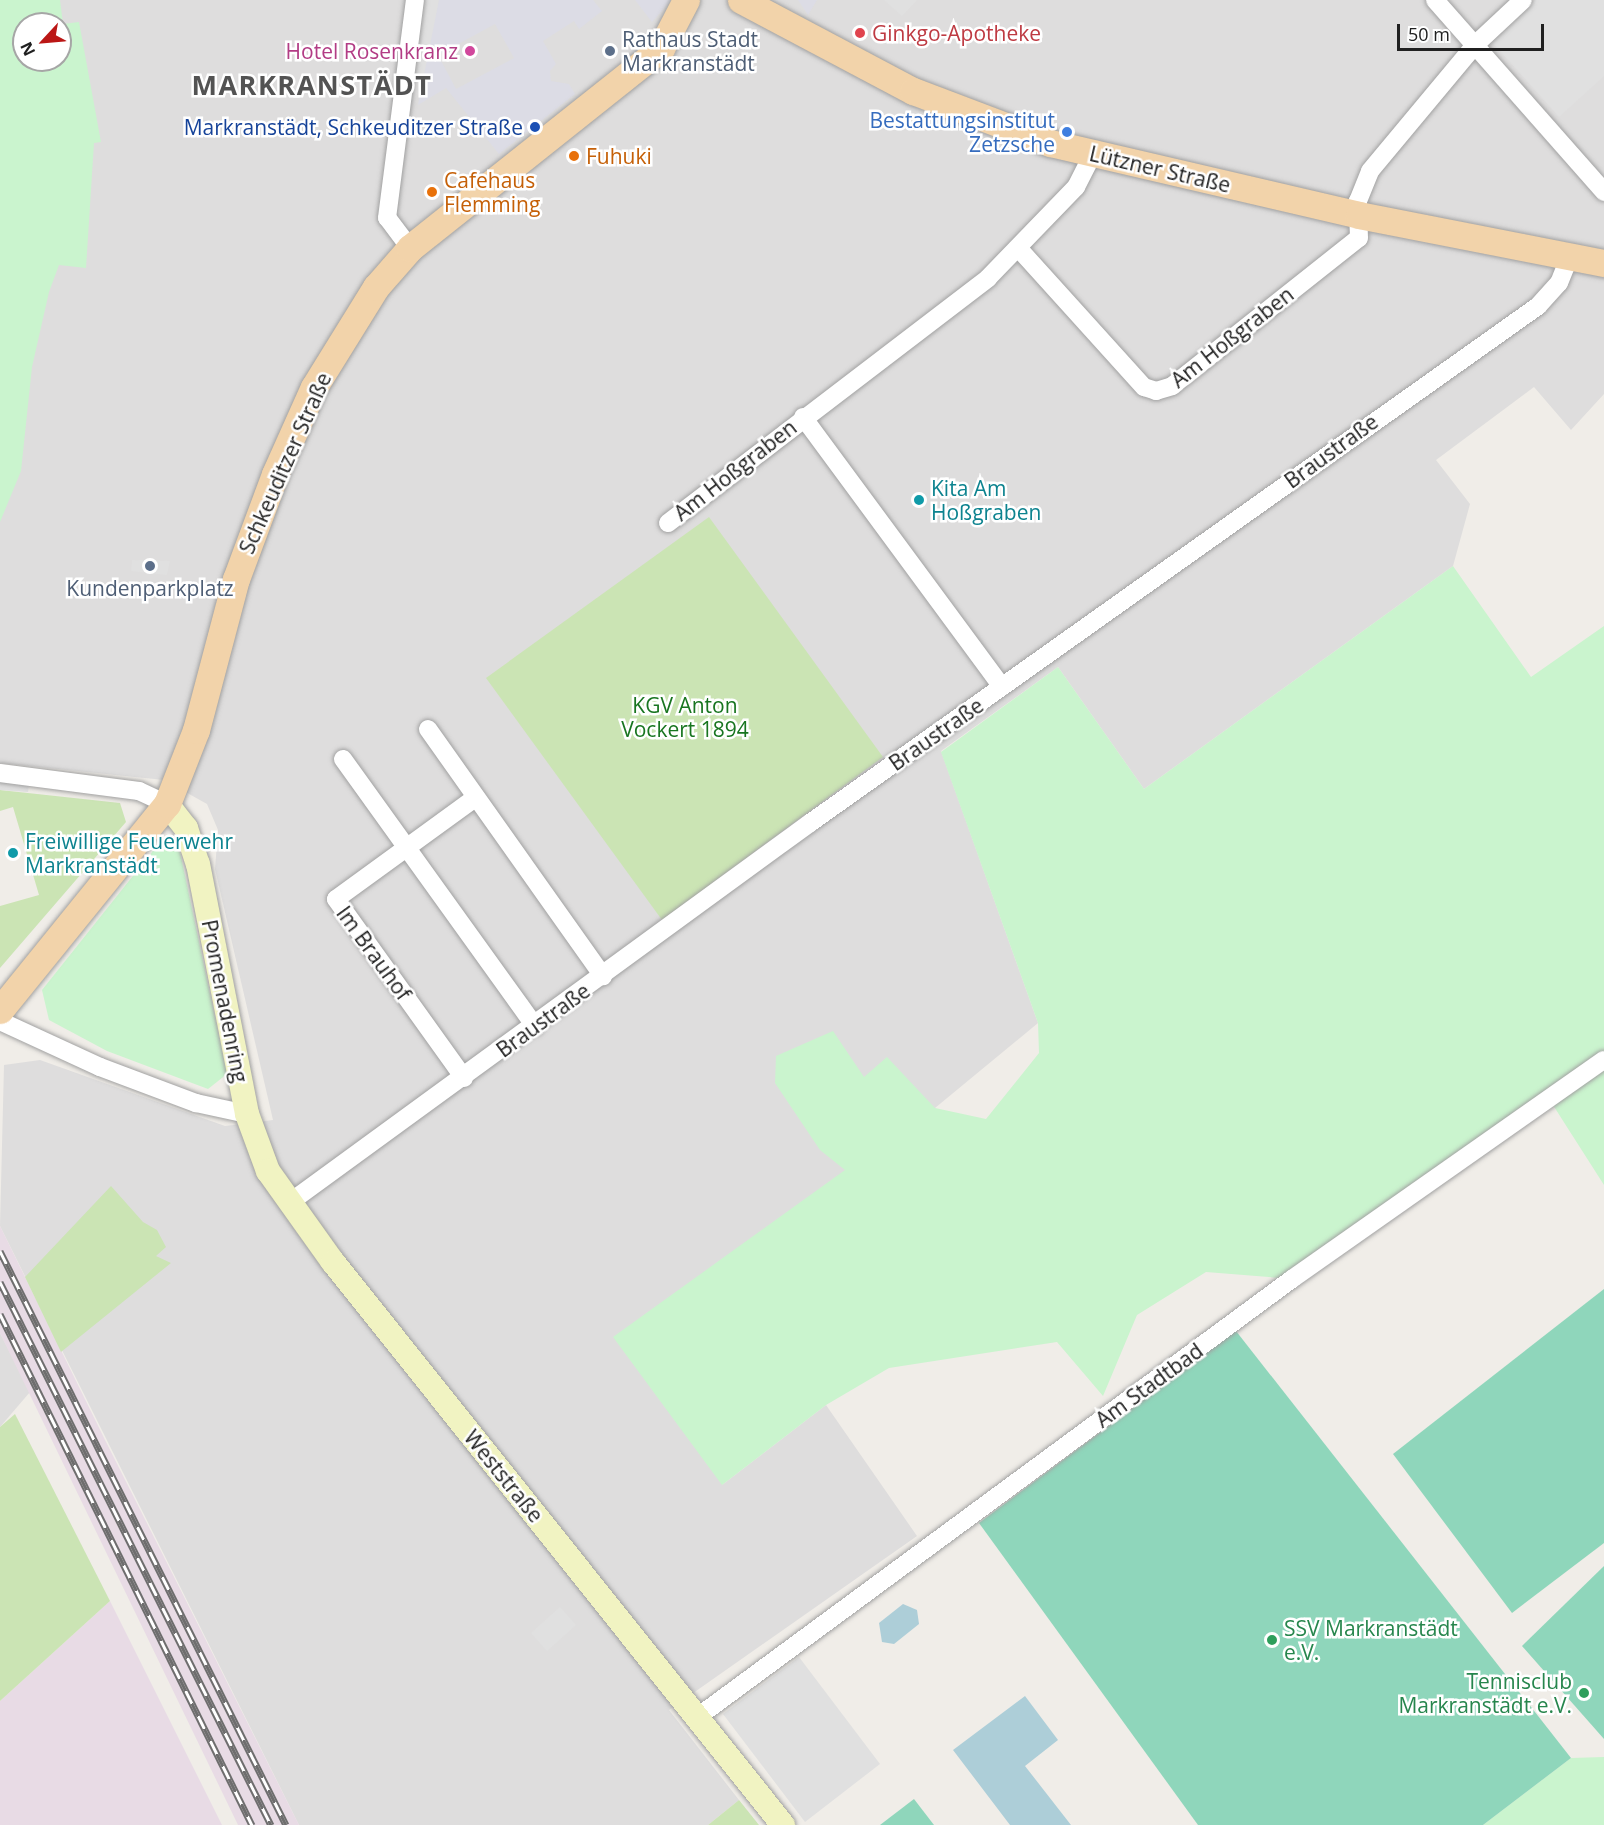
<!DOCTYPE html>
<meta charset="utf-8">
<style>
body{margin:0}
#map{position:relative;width:1604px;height:1825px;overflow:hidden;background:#f0ede8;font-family:"Open Sans",sans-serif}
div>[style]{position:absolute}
.residential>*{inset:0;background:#dedddd}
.industrial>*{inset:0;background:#e8dbe5}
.grass>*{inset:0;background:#cbe4b4}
.park>*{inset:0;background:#caf4ce}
.pitch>*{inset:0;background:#8fd6bb}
.parking>*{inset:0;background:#e0e0e0}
.plaza>*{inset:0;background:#dcdce5}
.water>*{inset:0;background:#adced8}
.roads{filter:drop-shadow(0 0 2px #a1a1a1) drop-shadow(0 0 2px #a1a1a1)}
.minor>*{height:18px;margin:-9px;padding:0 9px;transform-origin:9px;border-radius:9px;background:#fff}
.secondary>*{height:24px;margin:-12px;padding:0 12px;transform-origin:12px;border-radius:12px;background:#f1f3c2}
.primary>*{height:27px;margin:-13.5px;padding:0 13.5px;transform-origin:13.5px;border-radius:13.5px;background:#f2d3aa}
.rail>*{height:7px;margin-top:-3.5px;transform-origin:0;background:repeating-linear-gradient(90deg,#fff 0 14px,#6e6e6e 0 28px);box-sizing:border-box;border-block:2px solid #6e6e6e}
.dots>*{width:16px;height:16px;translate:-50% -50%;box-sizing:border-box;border:3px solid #fff;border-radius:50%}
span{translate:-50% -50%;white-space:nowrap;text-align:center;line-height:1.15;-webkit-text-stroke:5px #fff;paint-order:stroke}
.health-label{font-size:21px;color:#be3a42}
.left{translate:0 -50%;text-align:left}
.service-label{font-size:21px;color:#4e5e75}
.hotel-label{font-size:21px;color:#b23c85}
.right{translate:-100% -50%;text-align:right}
.shop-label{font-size:21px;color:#366cbe}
.transit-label{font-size:21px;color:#164399}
.food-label{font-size:21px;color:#c56008}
.street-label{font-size:21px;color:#202020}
.culture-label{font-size:21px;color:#0d838f}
.park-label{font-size:21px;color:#187520}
.leisure-label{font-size:21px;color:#27864d}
.district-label{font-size:27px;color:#535353;font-weight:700;letter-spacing:1.5px}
.north{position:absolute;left:12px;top:12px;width:60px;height:60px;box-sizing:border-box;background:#fff;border:2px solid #a6a6a6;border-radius:50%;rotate:244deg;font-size:16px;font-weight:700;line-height:24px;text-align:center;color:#202020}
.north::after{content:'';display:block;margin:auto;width:21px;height:27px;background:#bb1716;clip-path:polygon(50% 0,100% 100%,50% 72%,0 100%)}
.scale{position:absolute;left:1397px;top:24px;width:147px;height:27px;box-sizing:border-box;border:3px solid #202020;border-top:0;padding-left:8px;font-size:18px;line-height:21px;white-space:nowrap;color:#202020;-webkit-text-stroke:4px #fff;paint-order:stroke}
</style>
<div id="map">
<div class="residential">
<i style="clip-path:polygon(evenodd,0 0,1604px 0,1604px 394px,1571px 430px,1534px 387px,1436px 460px,1470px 504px,1453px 566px,1144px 789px,1058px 667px,941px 751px,1038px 1023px,935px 1108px,722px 1485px,826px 1405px,917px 1536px,669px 1710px,739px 1800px,708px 1825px,299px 1825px,0 1226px,4px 1065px,40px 1060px,225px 1126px,273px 1120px,215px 869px,218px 830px,207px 804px,164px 780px,0 763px,0 0,24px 24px,60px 24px,60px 60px,24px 60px,24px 24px)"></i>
<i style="clip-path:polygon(0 1333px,30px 1392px,0 1427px)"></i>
</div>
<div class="industrial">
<i style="clip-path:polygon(0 1226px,106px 1442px,299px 1825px,238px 1825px,0 1333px)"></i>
<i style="clip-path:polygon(110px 1601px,222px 1825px,0 1825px,0 1701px)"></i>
</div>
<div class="grass">
<i style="clip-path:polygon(709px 517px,883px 757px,662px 920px,486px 678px)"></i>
<i style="clip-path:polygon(0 790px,120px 803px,126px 822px,0 968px,0 906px,39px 895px,13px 807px,0 811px)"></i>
<i style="clip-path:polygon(111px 1186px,143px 1222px,157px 1230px,166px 1247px,156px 1256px,171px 1263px,61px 1352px,25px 1277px)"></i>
<i style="clip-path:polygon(15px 1414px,110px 1601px,0 1701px,0 1427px)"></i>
<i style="clip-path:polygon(739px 1800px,759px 1825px,708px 1825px)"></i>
</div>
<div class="park">
<i style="clip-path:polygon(evenodd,0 0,60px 0,63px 24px,79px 22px,101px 142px,94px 143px,86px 268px,59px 265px,49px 292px,32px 367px,21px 471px,0 522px,0 0,24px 24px,60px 24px,60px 60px,24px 60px,24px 24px)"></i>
<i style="clip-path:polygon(1453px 566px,1531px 677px,1604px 626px,1604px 1185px,1551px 1102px,1292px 1279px,1206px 1272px,1137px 1315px,1103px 1396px,1057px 1342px,889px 1368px,826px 1405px,722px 1485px,613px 1337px,845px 1170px,820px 1150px,775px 1083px,776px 1056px,833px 1031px,864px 1077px,887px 1057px,935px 1108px,986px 1119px,1039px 1053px,1038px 1023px,941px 752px,1058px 667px,1144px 789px)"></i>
<i style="clip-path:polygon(160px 842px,180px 852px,227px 1074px,208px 1089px,107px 1051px,49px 1020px,42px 990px)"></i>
<i style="clip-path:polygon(1604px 1757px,1604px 1825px,1483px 1825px,1571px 1758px)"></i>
</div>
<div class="pitch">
<i style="clip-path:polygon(1604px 1289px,1604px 1543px,1512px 1613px,1393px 1454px)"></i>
<i style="clip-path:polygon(1236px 1331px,1571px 1758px,1483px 1825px,1198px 1825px,979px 1523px)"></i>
<i style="clip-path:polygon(1604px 1566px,1604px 1739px,1522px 1646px)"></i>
<i style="clip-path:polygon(914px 1799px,934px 1825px,880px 1825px)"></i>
</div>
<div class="parking">
<i style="clip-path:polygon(424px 0,439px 0,427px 78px,414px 75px)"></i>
<i style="clip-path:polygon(884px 0,917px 0,902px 16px)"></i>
<i style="clip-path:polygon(1536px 0,1604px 0,1604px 76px,1559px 117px,1492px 42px)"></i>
<i style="clip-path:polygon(132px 560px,170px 561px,167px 575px,131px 571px)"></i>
<i style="clip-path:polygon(0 773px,30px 776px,28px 792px,0 790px)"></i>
<i style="clip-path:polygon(560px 1607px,576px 1625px,547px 1651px,531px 1633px)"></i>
<i style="clip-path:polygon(799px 1657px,880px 1764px,805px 1822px,723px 1714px)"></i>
</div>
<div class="plaza">
<i style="clip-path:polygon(evenodd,439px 0,593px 0,602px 11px,579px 29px,574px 21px,543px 41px,556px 64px,550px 71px,551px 81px,569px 84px,575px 94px,499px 154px,446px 88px,418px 105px,439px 0,495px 24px,514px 58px,456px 89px,438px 55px,495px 24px)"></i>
<i style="clip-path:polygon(635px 0,670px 0,670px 2px,652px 22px)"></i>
<i style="clip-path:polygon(798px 0,817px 0,808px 15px)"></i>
</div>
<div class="water">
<i style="clip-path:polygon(903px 1604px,917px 1610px,919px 1624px,894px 1644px,882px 1642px,879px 1623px)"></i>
<i style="clip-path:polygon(1025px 1696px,1058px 1740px,1025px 1766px,1071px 1825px,1010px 1825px,953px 1750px)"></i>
</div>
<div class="roads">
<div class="minor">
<i style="left:1435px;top:0;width:256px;rotate:48.6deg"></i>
<i style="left:410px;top:248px;width:38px;rotate:-127deg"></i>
<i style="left:387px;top:218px;width:220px;rotate:-82.7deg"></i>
<i style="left:1020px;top:250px;width:185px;rotate:47.9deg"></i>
<i style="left:1144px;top:387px;width:13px;rotate:18deg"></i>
<i style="left:1156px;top:391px;width:17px;rotate:-17deg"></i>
<i style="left:1172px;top:386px;width:238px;rotate:-38.4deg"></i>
<i style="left:1359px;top:238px;width:37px;rotate:-92deg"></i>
<i style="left:1358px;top:201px;width:32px;rotate:-68deg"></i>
<i style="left:1370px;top:171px;width:165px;rotate:-50.2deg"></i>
<i style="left:1476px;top:44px;width:64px;rotate:-43.1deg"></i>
<i style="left:803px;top:417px;width:335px;rotate:53.6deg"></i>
<i style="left:668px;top:523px;width:403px;rotate:-37.4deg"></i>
<i style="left:988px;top:278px;width:127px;rotate:-46deg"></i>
<i style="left:1076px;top:187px;width:36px;rotate:-63deg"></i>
<i style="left:428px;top:729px;width:303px;rotate:54.7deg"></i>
<i style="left:343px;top:759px;width:329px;rotate:54.3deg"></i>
<i style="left:0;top:773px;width:140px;rotate:7.4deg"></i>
<i style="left:139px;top:791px;width:31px;rotate:25deg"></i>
<i style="left:0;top:1021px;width:110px;rotate:24.7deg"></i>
<i style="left:100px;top:1067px;width:103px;rotate:20.6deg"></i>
<i style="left:196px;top:1103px;width:52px;rotate:12.2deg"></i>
<i style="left:464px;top:1078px;width:220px;rotate:-125.6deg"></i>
<i style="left:336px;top:899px;width:172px;rotate:-36deg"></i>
<i style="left:289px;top:1203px;width:645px;rotate:-36.11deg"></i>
<i style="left:810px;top:823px;width:893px;rotate:-35.38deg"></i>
<i style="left:1538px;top:306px;width:31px;rotate:-48deg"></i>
<i style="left:1559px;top:283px;width:29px;rotate:-68deg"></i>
<i style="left:699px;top:1716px;width:737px;rotate:-36.39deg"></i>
<i style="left:1292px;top:1279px;width:381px;rotate:-35.1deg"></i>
</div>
<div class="secondary">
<i style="left:167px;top:804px;width:31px;rotate:52deg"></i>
<i style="left:186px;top:828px;width:38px;rotate:72deg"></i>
<i style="left:198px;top:864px;width:255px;rotate:78.9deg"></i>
<i style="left:247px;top:1114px;width:61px;rotate:69.8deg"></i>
<i style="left:268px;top:1171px;width:112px;rotate:54.5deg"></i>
<i style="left:333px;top:1262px;width:721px;rotate:51.37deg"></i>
</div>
<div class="primary">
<i style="left:741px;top:0;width:195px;rotate:27.9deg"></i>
<i style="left:913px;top:91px;width:147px;rotate:20.8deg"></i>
<i style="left:1050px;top:143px;width:317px;rotate:13.1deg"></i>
<i style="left:1359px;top:215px;width:250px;rotate:11.1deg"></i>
<i style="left:0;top:1010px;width:265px;rotate:-51deg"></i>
<i style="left:167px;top:804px;width:79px;rotate:-68.6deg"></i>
<i style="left:196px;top:730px;width:156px;rotate:-75.2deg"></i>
<i style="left:236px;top:579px;width:112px;rotate:-69.6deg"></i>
<i style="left:275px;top:474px;width:95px;rotate:-65.9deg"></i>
<i style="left:314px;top:387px;width:118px;rotate:-58.2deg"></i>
<i style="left:376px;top:287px;width:52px;rotate:-48.9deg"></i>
<i style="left:410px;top:248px;width:321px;rotate:-38.5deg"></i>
<i style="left:661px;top:48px;width:54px;rotate:-62.5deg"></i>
</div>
</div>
<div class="rail">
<i style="left:0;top:1251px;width:641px;rotate:63.51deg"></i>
<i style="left:0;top:1282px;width:607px;rotate:63.48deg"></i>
<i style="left:0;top:1314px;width:570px;rotate:63.75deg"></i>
</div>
<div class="dots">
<i style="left:860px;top:33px;background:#e0444e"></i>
<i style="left:470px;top:51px;background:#d1479c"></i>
<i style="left:610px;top:51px;background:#5c6f8a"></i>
<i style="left:535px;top:127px;background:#1a4fb4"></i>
<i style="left:1067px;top:132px;background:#3f7fe0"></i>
<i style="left:574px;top:156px;background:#e8710a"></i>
<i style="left:432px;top:192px;background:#e8710a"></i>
<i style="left:919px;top:500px;background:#0f9aa8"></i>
<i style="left:150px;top:566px;background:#5c6f8a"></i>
<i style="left:13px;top:853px;background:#0f9aa8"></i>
<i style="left:1272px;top:1640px;background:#2e9e5b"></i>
<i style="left:1584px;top:1693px;background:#2e9e5b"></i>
</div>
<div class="health-label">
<span class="left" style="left:872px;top:33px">Ginkgo-Apotheke</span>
</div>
<div class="service-label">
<span class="left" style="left:622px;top:51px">Rathaus Stadt<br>Markranstädt</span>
<span style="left:150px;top:588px">Kundenparkplatz</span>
</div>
<div class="hotel-label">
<span class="right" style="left:458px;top:51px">Hotel Rosenkranz</span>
</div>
<div class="shop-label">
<span class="right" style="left:1055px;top:132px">Bestattungsinstitut<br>Zetzsche</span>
</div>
<div class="transit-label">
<span class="right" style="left:523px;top:127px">Markranstädt, Schkeuditzer Straße</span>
</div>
<div class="food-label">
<span class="left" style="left:586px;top:156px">Fuhuki</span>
<span class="left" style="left:444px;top:192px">Cafehaus<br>Flemming</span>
</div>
<div class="street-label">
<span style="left:1160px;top:169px;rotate:13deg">Lützner Straße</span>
<span style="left:1232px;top:337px;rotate:-38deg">Am Hoßgraben</span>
<span style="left:1331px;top:451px;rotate:-36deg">Braustraße</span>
<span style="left:285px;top:463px;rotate:-66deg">Schkeuditzer Straße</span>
<span style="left:735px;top:470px;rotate:-38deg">Am Hoßgraben</span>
<span style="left:936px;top:734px;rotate:-35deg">Braustraße</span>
<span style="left:374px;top:953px;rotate:54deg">Im Brauhof</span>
<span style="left:225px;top:1001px;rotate:79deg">Promenadenring</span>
<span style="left:543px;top:1020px;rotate:-36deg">Braustraße</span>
<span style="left:1149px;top:1385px;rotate:-36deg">Am Stadtbad</span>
<span style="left:504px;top:1476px;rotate:51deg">Weststraße</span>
</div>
<div class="culture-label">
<span class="left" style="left:931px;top:500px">Kita Am<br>Hoßgraben</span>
<span class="left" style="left:25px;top:853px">Freiwillige Feuerwehr<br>Markranstädt</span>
</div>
<div class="park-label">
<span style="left:685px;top:717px">KGV Anton<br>Vockert 1894</span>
</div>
<div class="leisure-label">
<span class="left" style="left:1284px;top:1640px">SSV Markranstädt<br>e.V.</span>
<span class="right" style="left:1572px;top:1693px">Tennisclub<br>Markranstädt e.V.</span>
</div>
<div class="district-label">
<span style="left:312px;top:85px">MARKRANSTÄDT</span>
</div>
<div class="north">N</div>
<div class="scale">50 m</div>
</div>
